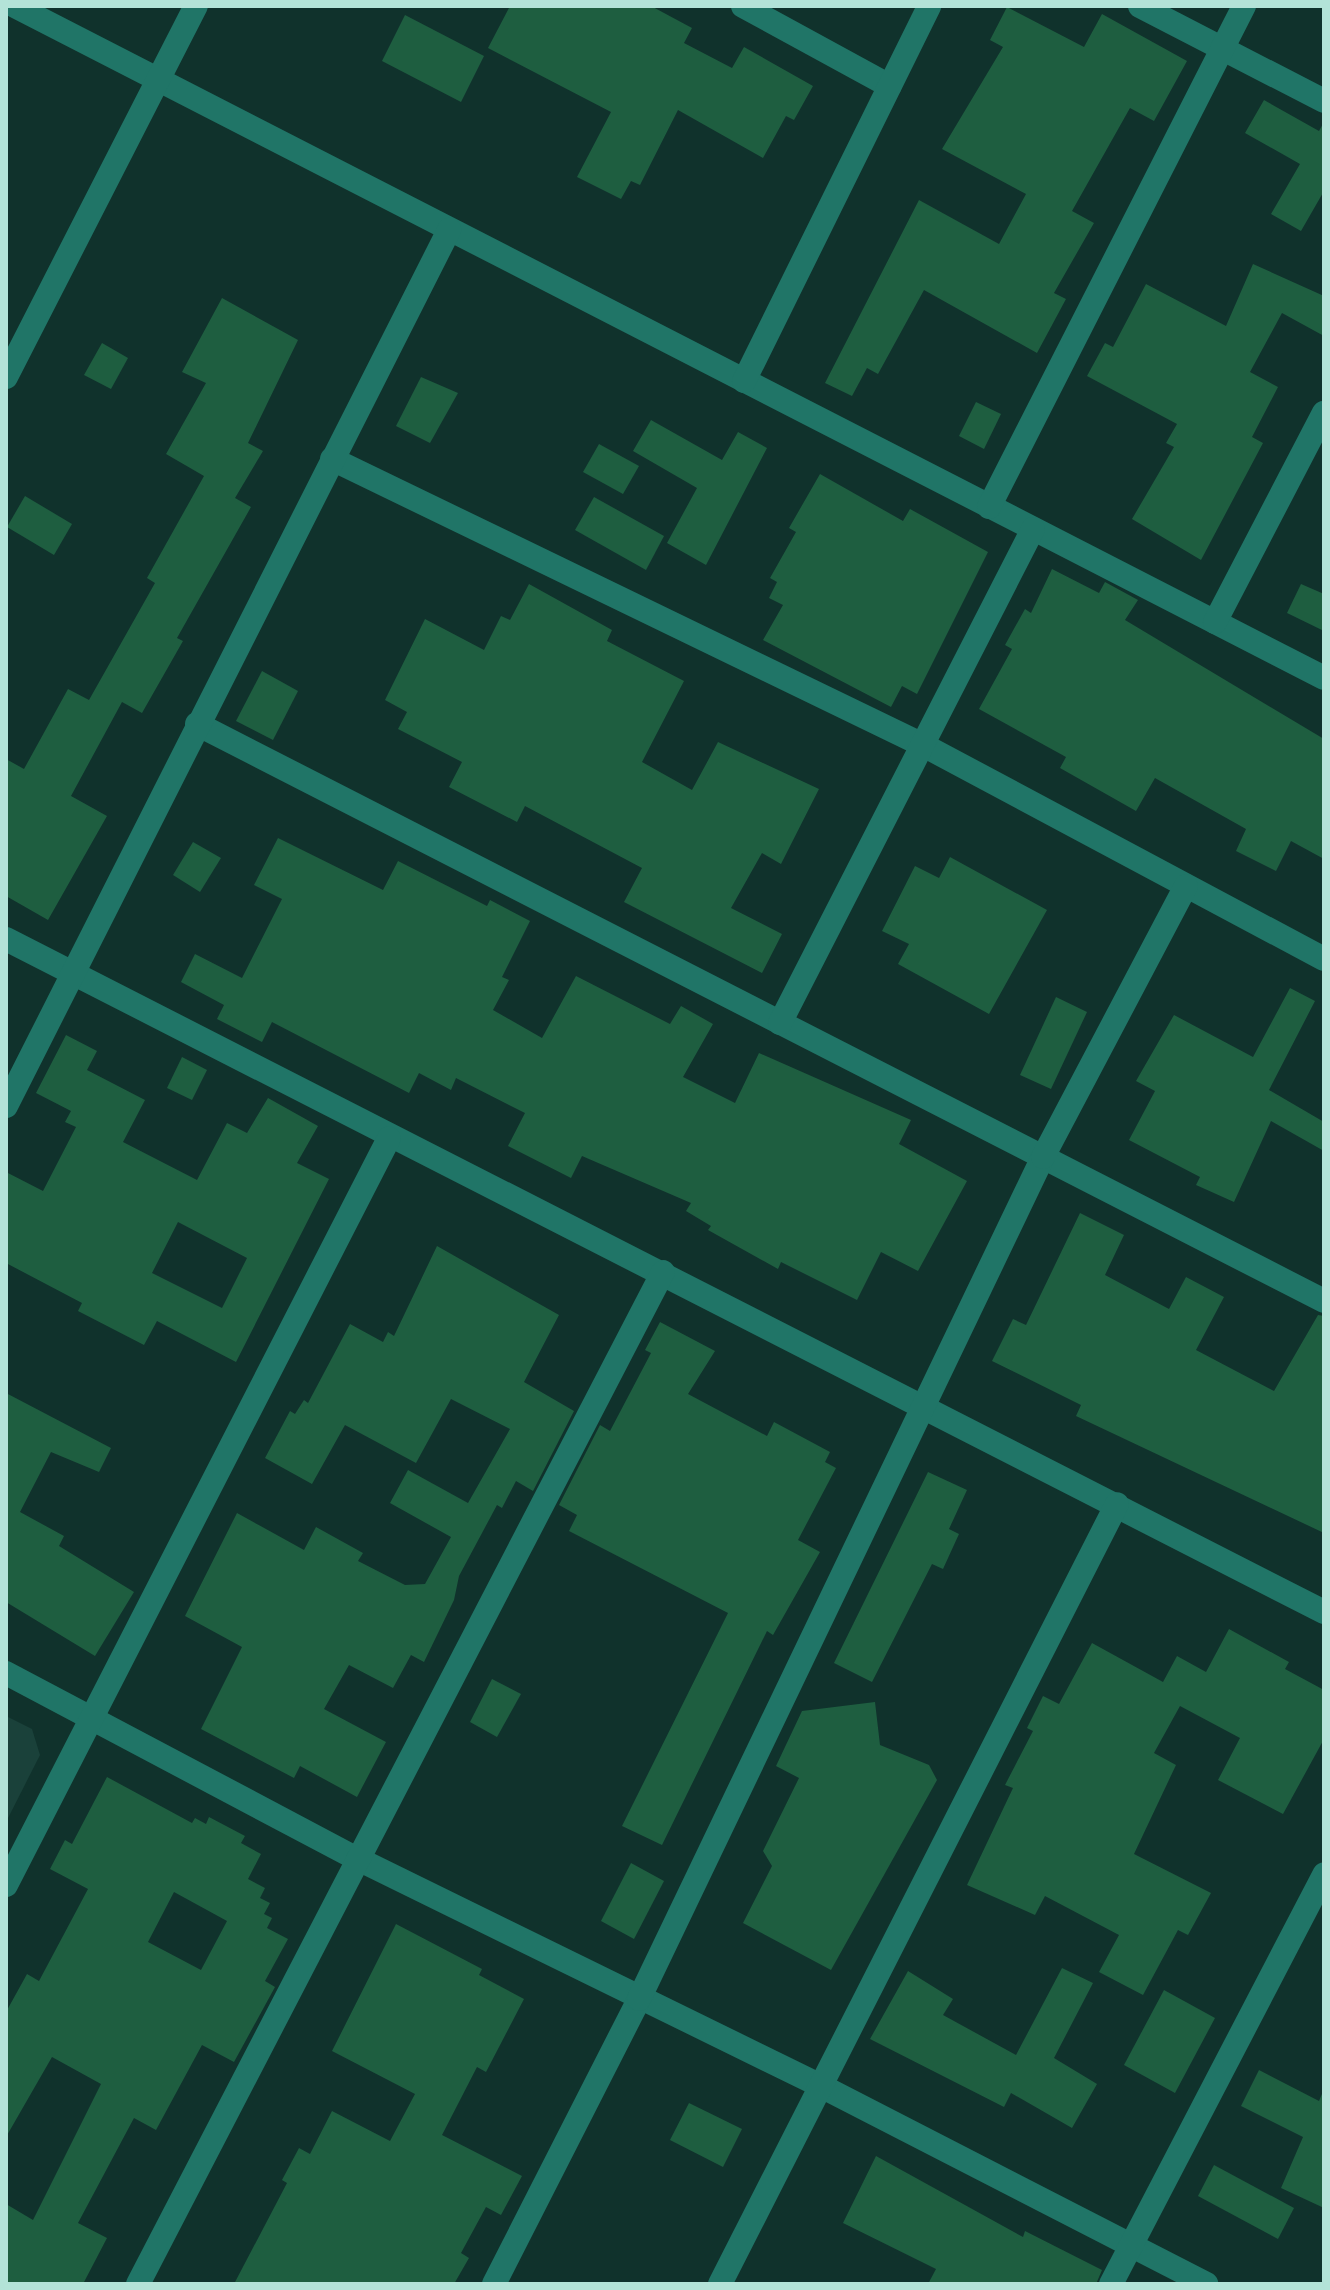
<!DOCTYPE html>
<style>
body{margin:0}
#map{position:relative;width:1330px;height:2290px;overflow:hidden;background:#10322c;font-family:Lato,sans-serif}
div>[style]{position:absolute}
.built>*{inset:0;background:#1a413a}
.building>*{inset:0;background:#1e5e40}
.street>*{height:24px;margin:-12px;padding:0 12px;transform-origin:12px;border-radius:12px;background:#207567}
.secondary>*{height:24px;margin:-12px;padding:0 12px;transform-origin:12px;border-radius:12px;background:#207567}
span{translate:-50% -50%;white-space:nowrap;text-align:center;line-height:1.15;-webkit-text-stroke:6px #021814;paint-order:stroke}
.frame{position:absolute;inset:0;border:8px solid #b3e3d8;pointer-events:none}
</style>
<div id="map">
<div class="built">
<i style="clip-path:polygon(6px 1716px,32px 1729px,40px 1755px,6px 1822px)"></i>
</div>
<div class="building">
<i style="clip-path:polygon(510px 6px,651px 6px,692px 28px,684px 43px,732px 68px,744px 47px,813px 86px,794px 120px,786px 116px,763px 158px,678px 110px,640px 185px,631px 181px,621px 199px,577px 177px,611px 112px,488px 48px)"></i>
<i style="clip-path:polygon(1007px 7px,1084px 47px,1102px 14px,1187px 61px,1154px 121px,1130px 108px,1072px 211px,1094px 223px,1054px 293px,1066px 299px,1037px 353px,924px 290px,878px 374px,867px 368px,852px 396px,825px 383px,919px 200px,999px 244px,1026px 194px,942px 149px,1003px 47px,990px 40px)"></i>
<i style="clip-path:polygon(405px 15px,484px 56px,461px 102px,382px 61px)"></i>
<i style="clip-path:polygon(1264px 100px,1319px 131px,1324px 122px,1324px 191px,1301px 231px,1271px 214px,1300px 164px,1245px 133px)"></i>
<i style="clip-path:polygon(1253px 264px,1324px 296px,1324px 336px,1282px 313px,1250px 372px,1278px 387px,1252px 437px,1263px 443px,1201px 560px,1132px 519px,1174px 447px,1166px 443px,1177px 424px,1087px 376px,1105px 343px,1113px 347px,1146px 284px,1226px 326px)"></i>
<i style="clip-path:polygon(222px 298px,298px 340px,248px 443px,263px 451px,235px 498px,251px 507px,177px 638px,183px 641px,142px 713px,122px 702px,71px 796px,107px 816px,48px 920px,6px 896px,6px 759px,24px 769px,68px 689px,89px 700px,155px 583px,147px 578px,204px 476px,166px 454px,206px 383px,182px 372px)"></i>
<i style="clip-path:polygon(102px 343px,128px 358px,111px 389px,84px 375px)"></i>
<i style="clip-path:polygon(421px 377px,458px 393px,430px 443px,396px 426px)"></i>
<i style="clip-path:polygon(976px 402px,1001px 414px,984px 449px,959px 436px)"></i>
<i style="clip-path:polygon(651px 420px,722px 460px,738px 432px,767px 448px,706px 565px,667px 543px,697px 488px,633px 451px)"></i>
<i style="clip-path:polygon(599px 444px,639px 466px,623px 494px,583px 472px)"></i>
<i style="clip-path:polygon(820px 474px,903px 521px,910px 509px,988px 552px,917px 694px,902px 686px,891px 707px,763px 640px,783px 605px,769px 598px,777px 582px,770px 578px,796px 532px,789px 528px)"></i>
<i style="clip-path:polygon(25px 496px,72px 524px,54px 555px,7px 527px)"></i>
<i style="clip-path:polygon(594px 497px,664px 536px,646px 570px,575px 530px)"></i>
<i style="clip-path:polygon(1052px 569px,1099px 593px,1105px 582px,1138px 600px,1125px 620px,1324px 739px,1324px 859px,1291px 841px,1276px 871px,1236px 851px,1246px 829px,1155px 778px,1136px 811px,1060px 768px,1066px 757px,979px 709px,1012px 649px,1005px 645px,1025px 609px,1031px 613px)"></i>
<i style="clip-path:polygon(529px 584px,612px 630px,607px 641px,684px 681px,642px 762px,692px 790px,718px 742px,819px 789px,781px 864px,762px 853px,731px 908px,782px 934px,762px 973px,624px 902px,642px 868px,525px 806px,517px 822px,449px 787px,462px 762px,398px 729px,407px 712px,385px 700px,425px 619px,484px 650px,501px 616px,510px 620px)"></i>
<i style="clip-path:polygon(1301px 584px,1324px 594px,1324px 631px,1287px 613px)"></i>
<i style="clip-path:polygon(262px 671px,298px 691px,273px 740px,236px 721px)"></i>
<i style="clip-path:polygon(278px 838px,383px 890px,398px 861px,487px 906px,490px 900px,530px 921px,502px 977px,509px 980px,493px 1010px,542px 1038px,576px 976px,670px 1024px,681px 1006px,713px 1024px,683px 1077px,735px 1103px,759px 1053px,911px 1120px,899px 1144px,967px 1181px,918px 1271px,881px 1252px,857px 1300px,781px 1262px,778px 1269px,708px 1230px,711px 1226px,686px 1211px,691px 1203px,582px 1156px,571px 1178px,508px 1146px,525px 1113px,456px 1078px,451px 1090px,419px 1073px,409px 1093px,272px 1022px,262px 1042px,217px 1019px,224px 1005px,181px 982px,195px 954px,242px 978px,282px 899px,254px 885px)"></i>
<i style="clip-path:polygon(193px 842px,221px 858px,200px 892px,173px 875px)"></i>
<i style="clip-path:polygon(950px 857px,1047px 910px,989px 1014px,898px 964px,909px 944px,882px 931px,915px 866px,939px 878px)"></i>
<i style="clip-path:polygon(1290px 988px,1315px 1001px,1269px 1090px,1324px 1122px,1324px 1151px,1271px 1121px,1234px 1202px,1196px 1185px,1200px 1177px,1129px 1140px,1155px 1091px,1136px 1081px,1174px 1015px,1253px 1057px)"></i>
<i style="clip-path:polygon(1056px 997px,1087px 1012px,1051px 1089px,1020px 1075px)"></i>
<i style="clip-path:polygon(evenodd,66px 1035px,97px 1051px,87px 1070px,145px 1100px,123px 1142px,197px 1180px,227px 1123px,247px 1133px,268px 1098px,318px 1126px,297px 1163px,329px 1179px,236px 1362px,157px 1321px,144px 1345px,78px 1311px,82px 1303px,6px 1263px,6px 1172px,43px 1191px,76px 1127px,65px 1122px,71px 1111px,36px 1093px,66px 1035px,178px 1222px,247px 1258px,222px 1308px,152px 1273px,178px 1222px)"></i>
<i style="clip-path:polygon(182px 1057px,207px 1070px,192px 1100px,167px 1088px)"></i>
<i style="clip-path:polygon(1080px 1213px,1124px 1235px,1105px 1275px,1169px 1309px,1186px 1277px,1224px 1297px,1196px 1350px,1274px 1391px,1318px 1315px,1324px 1316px,1324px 1533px,1076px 1416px,1081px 1405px,992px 1361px,1013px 1319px,1026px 1325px)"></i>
<i style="clip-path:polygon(437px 1246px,559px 1315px,524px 1382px,574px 1411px,533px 1491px,516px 1481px,502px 1508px,497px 1505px,459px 1576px,454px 1600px,424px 1662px,411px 1655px,393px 1688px,349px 1665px,324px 1709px,386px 1742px,357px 1797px,300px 1766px,294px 1778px,201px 1729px,242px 1647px,185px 1616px,237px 1513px,304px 1550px,316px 1527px,363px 1553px,358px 1561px,405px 1585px,425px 1584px,451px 1537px,390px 1503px,408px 1470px,468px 1503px,510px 1429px,451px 1399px,416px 1463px,345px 1425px,312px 1484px,265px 1458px,290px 1411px,295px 1414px,304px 1400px,308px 1403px,350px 1324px,383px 1342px,388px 1332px,394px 1336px)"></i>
<i style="clip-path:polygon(660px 1322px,715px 1351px,688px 1394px,767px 1436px,774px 1422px,830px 1452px,825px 1462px,836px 1468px,798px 1540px,820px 1552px,773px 1635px,767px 1631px,662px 1845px,622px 1826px,728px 1613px,569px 1531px,577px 1515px,559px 1505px,600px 1425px,610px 1431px,651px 1353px,645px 1350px)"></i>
<i style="clip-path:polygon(6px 1393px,111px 1448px,99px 1472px,51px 1452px,20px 1512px,64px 1536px,59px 1546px,134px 1592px,95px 1656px,6px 1602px)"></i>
<i style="clip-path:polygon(928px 1472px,967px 1490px,949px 1529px,959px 1534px,943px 1569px,932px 1564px,872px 1682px,834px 1663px)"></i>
<i style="clip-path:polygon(1229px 1629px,1289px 1662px,1285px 1669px,1324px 1690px,1324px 1739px,1283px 1814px,1218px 1780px,1240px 1738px,1180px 1706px,1154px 1753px,1176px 1765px,1134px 1854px,1211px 1893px,1188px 1935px,1178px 1930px,1143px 1995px,1099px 1972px,1119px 1935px,1045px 1896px,1035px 1915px,967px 1885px,1013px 1788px,1005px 1785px,1033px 1731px,1027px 1728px,1043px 1696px,1059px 1704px,1092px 1643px,1163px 1682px,1177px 1656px,1206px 1672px)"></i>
<i style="clip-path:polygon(492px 1679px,521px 1694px,497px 1737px,470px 1722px)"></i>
<i style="clip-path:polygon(875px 1702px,880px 1745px,929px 1765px,937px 1780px,831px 1970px,743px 1923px,772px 1866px,763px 1851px,799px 1778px,776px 1766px,802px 1711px)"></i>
<i style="clip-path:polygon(evenodd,107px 1777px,192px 1823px,195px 1818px,206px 1824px,209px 1817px,245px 1836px,241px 1843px,261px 1854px,248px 1879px,265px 1888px,260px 1898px,270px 1903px,264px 1914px,272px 1918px,267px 1928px,288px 1939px,265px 1981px,275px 1987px,234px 2062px,202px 2045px,156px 2130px,134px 2118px,78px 2223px,107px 2238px,83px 2284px,6px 2284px,6px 2204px,33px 2220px,101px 2084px,52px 2057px,6px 2137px,6px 2012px,27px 1974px,39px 1981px,88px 1889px,50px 1869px,65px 1840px,72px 1844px,107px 1777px,174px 1892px,227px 1921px,201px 1970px,148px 1942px,174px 1892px)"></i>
<i style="clip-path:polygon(631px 1863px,664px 1881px,634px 1939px,601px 1921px)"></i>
<i style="clip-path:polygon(396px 1924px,482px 1969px,479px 1975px,524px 1999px,486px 2072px,477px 2067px,442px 2135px,522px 2176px,501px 2215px,486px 2207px,461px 2253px,469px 2258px,454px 2284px,234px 2284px,287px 2183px,282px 2180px,299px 2148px,310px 2154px,332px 2111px,390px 2141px,415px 2094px,332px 2051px)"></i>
<i style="clip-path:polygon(1062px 1968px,1093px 1983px,1054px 2058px,1097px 2084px,1072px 2128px,1011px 2093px,1004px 2107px,870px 2039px,908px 1971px,953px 1999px,943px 2015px,1016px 2055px)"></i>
<i style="clip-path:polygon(1164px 1990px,1215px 2018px,1175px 2093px,1124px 2065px)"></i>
<i style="clip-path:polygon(1259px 2070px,1319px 2101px,1324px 2089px,1324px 2208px,1281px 2188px,1303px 2137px,1241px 2106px)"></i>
<i style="clip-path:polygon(689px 2103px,742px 2129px,723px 2167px,670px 2140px)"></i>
<i style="clip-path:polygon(876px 2156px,1023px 2237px,1025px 2231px,1102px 2270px,1096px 2284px,928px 2284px,936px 2269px,843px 2223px)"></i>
<i style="clip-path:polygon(1214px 2165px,1294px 2208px,1278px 2239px,1198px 2196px)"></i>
</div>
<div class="street">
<i style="left:15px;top:6px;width:1471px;rotate:27.17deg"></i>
<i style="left:743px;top:6px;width:167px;rotate:28.6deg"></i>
<i style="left:1140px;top:6px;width:207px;rotate:27.3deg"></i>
<i style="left:744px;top:381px;width:418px;rotate:-63.7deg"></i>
<i style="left:332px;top:459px;width:659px;rotate:25.83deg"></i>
<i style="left:925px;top:746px;width:452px;rotate:28.1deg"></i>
<i style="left:989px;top:507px;width:562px;rotate:-63.02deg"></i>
<i style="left:1215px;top:622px;width:236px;rotate:-62.5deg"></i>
<i style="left:197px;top:724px;width:1266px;rotate:27.11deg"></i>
<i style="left:6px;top:939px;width:1480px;rotate:27.05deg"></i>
<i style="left:780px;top:1023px;width:555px;rotate:-62.88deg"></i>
<i style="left:6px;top:1106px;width:982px;rotate:-63.17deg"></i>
<i style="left:6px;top:1673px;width:398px;rotate:27.9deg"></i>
<i style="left:358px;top:1859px;width:518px;rotate:26.12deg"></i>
<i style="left:823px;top:2087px;width:431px;rotate:27.2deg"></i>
<i style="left:6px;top:1885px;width:839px;rotate:-62.85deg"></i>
<i style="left:138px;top:2284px;width:1140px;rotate:-62.58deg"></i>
<i style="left:494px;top:2284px;width:320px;rotate:-63deg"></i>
<i style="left:639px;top:1999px;width:934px;rotate:-64.37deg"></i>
<i style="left:1043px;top:1157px;width:306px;rotate:-62.2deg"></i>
<i style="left:720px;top:2284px;width:875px;rotate:-63.03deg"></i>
<i style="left:1111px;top:2284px;width:462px;rotate:-62.5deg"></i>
</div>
<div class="secondary">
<i style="left:6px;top:377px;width:417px;rotate:-62.9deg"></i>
</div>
<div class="frame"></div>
</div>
